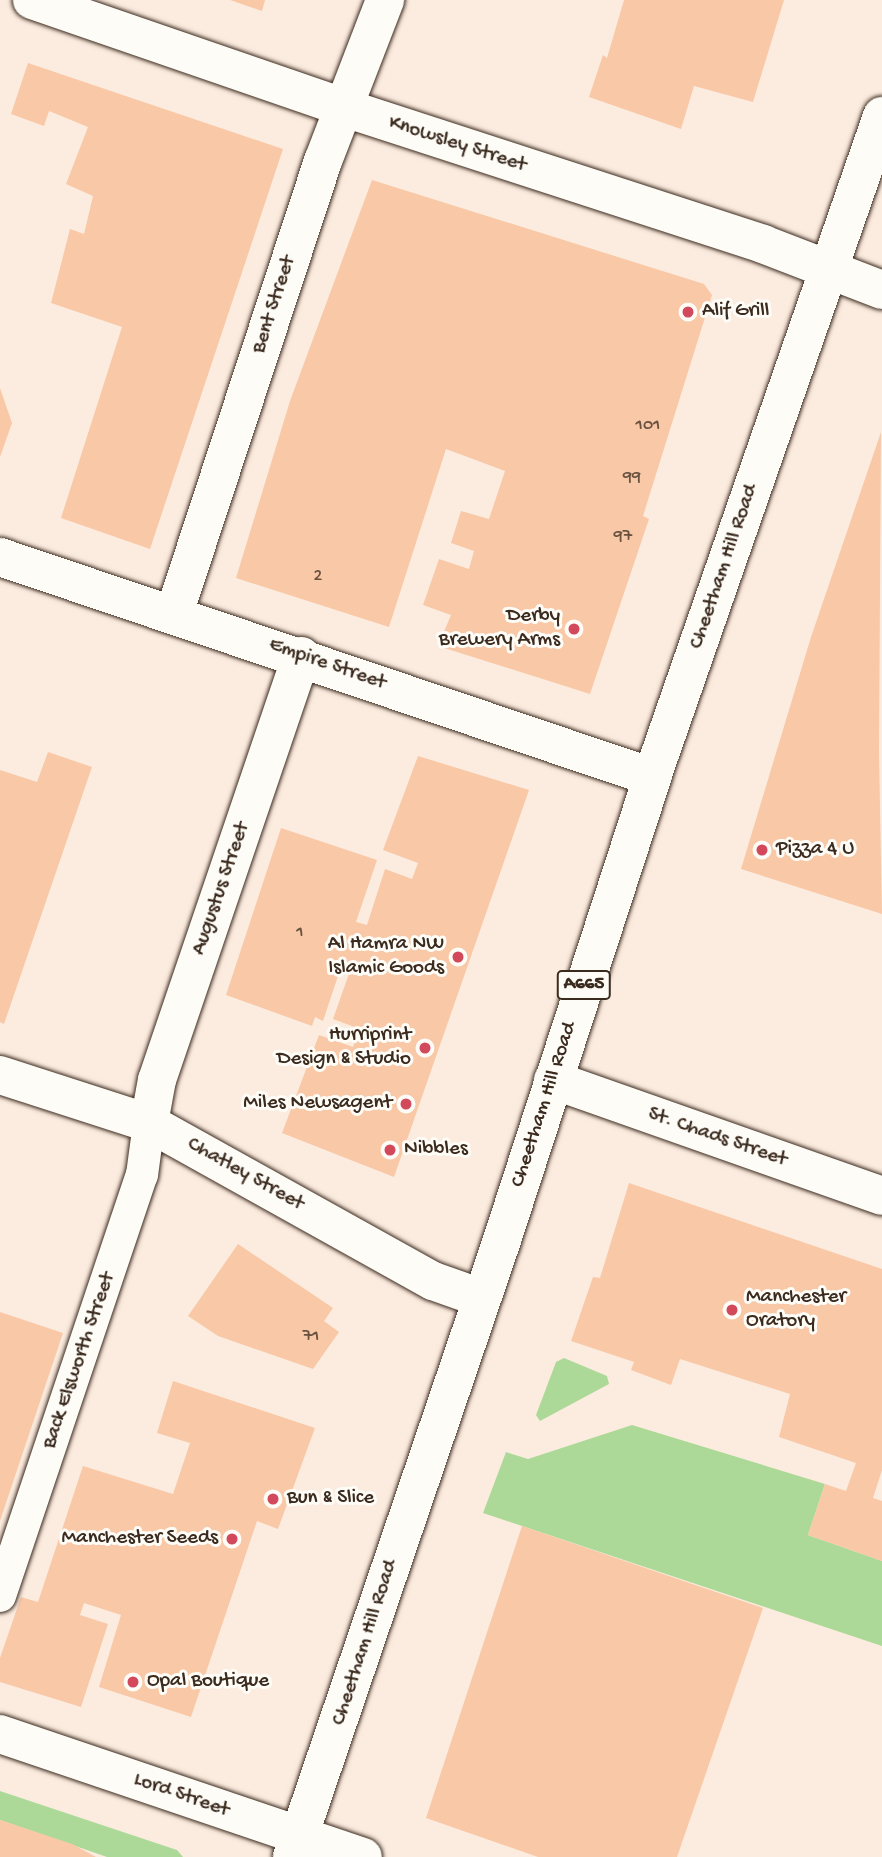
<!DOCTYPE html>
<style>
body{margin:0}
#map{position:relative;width:882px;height:1857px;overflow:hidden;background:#fdfcf7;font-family:"Gochi Hand",sans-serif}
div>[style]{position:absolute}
.built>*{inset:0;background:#fcecdf}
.green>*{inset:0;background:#add998}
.building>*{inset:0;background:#f8c8a7}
.roads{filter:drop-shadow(0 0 2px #3b2a1e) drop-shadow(0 0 2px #3b2a1e)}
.lane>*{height:32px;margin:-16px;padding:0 16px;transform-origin:16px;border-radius:16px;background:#fdfcf7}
.street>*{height:38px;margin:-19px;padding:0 19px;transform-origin:19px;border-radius:19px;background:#fdfcf7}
.highway>*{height:38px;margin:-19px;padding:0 19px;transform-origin:19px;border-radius:19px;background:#fdfcf7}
.dots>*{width:19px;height:19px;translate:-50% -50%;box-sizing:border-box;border:4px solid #fdfcf7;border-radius:50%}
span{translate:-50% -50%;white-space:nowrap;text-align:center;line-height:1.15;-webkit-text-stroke:6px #fdfcf7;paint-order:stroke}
.number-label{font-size:18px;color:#6a5240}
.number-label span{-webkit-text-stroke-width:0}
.shield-label span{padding:2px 5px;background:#fdfcf7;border:2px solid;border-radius:5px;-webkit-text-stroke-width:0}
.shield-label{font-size:19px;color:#3b2a1e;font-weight:700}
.street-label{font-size:21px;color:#3b2a1e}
.poi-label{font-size:21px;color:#3b2a1e}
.left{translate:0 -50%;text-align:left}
.right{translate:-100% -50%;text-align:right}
</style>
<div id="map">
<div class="built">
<i style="clip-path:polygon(0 0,882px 0,882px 1857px,0 1857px)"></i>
</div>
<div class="green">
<i style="clip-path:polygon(564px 1358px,607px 1376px,609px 1384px,540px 1421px,536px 1415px,556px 1362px)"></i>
<i style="clip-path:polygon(632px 1425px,825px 1484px,808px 1535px,882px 1561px,882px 1646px,483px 1513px,506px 1452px,528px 1459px)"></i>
<i style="clip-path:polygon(0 1791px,177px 1850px,183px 1857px,107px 1857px,0 1820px)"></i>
</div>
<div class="building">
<i style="clip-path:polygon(230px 0,265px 0,262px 11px)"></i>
<i style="clip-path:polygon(624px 0,784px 0,753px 102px,694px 86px,681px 129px,589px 97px,603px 55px,607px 58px)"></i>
<i style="clip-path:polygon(28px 63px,283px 149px,150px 549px,61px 518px,122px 327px,51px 303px,70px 229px,84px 234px,93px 196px,66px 184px,88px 127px,49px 111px,44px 126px,11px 114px)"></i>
<i style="clip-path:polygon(372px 180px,704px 284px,712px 295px,643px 516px,649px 519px,590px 694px,438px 646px,451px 615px,423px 605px,439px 559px,469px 569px,474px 551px,451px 543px,461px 511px,489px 519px,505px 471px,446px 449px,389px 627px,236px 578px,290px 401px)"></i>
<i style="clip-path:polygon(0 388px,12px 423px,0 457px)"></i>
<i style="clip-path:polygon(881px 432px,879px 753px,882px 914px,741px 869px,811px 637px)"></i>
<i style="clip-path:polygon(48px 752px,92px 767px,4px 1024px,0 1022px,0 770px,37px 782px)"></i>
<i style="clip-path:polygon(418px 756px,529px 790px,394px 1177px,282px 1133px,319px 1035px,353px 1047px,360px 1029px,333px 1019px,351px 968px,342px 964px,323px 1021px,315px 1017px,312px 1026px,226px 995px,281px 828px,377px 860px,356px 922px,367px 925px,385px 869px,412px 879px,418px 863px,383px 850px)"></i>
<i style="clip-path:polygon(629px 1183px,882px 1269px,882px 1470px,873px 1498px,882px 1501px,882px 1561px,808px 1535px,825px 1484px,846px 1491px,856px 1463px,779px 1437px,790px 1394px,680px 1359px,671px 1385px,631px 1370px,634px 1362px,571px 1341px,593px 1277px,600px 1278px)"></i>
<i style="clip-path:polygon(238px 1244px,333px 1308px,324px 1321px,339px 1332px,313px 1369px,218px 1336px,188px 1316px)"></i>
<i style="clip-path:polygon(0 1312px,63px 1333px,0 1521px)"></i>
<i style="clip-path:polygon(173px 1381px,315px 1428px,278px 1529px,257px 1521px,191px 1717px,99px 1687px,121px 1615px,84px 1603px,80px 1615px,108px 1624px,81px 1707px,0 1682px,0 1658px,21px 1597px,38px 1602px,83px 1466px,173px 1494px,190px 1443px,157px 1433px)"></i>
<i style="clip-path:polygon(522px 1526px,763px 1608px,677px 1857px,538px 1857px,426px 1818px)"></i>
<i style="clip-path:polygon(0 1820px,72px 1844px,96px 1857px,0 1857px)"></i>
</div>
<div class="roads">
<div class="lane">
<i style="left:0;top:1596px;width:444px;rotate:-71.4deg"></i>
<i style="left:142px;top:1175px;width:52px;rotate:-82.3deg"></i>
</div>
<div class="street">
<i style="left:32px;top:0;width:331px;rotate:19deg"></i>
<i style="left:345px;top:108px;width:440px;rotate:18deg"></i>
<i style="left:763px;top:244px;width:128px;rotate:21.1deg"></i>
<i style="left:0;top:557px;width:688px;rotate:18.65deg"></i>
<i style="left:174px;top:614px;width:477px;rotate:-71.8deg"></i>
<i style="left:323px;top:161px;width:173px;rotate:-68.9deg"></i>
<i style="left:0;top:1075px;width:157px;rotate:17.9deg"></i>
<i style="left:149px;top:1123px;width:325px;rotate:29.1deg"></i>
<i style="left:433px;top:1281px;width:51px;rotate:19.5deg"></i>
<i style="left:553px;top:1080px;width:349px;rotate:19.4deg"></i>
<i style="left:149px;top:1123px;width:44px;rotate:-79.5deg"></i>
<i style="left:157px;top:1080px;width:448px;rotate:-71.2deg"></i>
<i style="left:0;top:1734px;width:383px;rotate:18.7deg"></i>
</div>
<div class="highway">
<i style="left:292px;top:1857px;width:652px;rotate:-71.2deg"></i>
<i style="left:502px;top:1240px;width:487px;rotate:-72deg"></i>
<i style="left:652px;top:777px;width:700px;rotate:-70.81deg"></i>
</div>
</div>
<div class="dots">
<i style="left:688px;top:312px;background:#d1495b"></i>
<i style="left:574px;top:629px;background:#d1495b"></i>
<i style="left:762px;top:850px;background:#d1495b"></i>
<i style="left:458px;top:957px;background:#d1495b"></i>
<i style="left:425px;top:1048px;background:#d1495b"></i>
<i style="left:406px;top:1104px;background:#d1495b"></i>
<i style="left:390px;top:1150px;background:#d1495b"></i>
<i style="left:732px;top:1310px;background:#d1495b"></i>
<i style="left:273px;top:1499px;background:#d1495b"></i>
<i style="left:232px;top:1539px;background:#d1495b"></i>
<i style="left:133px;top:1682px;background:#d1495b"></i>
</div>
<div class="number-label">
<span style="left:648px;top:426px">101</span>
<span style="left:632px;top:478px">99</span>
<span style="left:623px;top:537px">97</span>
<span style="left:318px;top:577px">2</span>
<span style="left:300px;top:933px">1</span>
<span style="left:311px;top:1337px">71</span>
</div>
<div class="shield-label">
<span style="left:584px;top:985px">A665</span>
</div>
<div class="street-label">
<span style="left:457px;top:145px;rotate:18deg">Knowsley Street</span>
<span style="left:275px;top:305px;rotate:-72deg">Bent Street</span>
<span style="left:725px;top:567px;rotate:-71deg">Cheetham Hill Road</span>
<span style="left:327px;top:665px;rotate:19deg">Empire Street</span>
<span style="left:222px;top:889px;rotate:-71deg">Augustus Street</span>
<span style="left:545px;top:1105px;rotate:-72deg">Cheetham Hill Road</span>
<span style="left:717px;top:1138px;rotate:19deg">St. Chads Street</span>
<span style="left:245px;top:1175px;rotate:29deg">Chatley Street</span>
<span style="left:80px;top:1361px;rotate:-71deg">Back Elsworth Street</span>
<span style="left:366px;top:1643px;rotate:-72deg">Cheetham Hill Road</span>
<span style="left:181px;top:1796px;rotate:19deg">Lord Street</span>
</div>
<div class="poi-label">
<span class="left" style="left:702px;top:312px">Alif Grill</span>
<span class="right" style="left:560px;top:629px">Derby<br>Brewery Arms</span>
<span class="left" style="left:776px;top:850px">Pizza 4 U</span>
<span class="right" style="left:444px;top:957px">Al Hamra NW<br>Islamic Goods</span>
<span class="right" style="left:411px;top:1048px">Hurriprint<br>Design &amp; Studio</span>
<span class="right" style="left:392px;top:1104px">Miles Newsagent</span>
<span class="left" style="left:404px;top:1150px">Nibbles</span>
<span class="left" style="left:746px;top:1310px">Manchester<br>Oratory</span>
<span class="left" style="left:287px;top:1499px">Bun &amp; Slice</span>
<span class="right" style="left:218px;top:1539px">Manchester Seeds</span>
<span class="left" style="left:147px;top:1682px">Opal Boutique</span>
</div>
</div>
